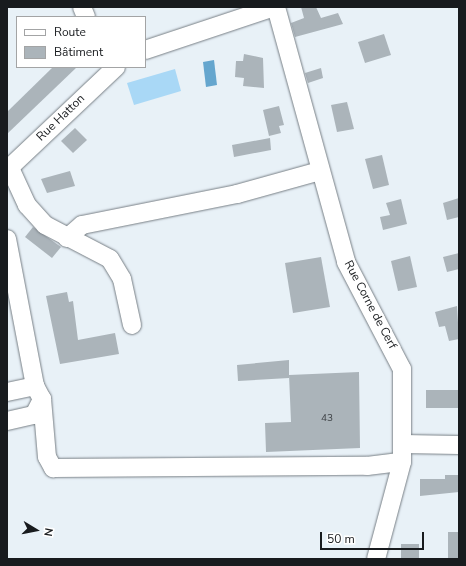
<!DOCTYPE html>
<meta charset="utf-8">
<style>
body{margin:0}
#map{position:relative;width:466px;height:566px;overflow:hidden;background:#e8f1f7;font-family:"Nunito Sans",sans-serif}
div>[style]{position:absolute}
.green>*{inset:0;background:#a9d8f6}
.water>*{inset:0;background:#65a6ce}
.building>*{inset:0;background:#abb4ba}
.roads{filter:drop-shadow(0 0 1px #777f85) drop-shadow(0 0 1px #777f85)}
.minor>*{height:18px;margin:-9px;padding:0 9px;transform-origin:9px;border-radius:9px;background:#fff}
span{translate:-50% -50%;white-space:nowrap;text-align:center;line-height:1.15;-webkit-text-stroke:4px #fff;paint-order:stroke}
.number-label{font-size:10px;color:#3d4145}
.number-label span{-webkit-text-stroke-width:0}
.street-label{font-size:12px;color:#181b1e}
.frame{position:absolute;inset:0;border:8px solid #181b1e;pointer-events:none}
.legend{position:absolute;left:16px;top:16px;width:130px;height:52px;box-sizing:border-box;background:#fff;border:1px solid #a3a4a5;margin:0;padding:5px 7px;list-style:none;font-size:12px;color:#181b1e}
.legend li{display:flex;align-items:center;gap:8px;height:20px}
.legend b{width:20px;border:1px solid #a3a4a5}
.north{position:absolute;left:16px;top:510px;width:40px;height:40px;-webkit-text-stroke:3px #fff;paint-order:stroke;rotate:100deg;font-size:11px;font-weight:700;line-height:16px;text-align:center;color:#181b1e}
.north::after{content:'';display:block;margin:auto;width:14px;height:18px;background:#181b1e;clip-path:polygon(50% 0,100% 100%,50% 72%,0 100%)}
.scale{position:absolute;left:320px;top:532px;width:104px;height:18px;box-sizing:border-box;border:2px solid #181b1e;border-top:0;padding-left:5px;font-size:12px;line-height:14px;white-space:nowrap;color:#181b1e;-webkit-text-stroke:3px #fff;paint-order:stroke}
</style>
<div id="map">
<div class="green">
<i style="clip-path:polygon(175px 69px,181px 91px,134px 105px,127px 83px)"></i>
</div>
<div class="water">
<i style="clip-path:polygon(214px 60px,217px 85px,206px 87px,203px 62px)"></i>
</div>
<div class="building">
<i style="clip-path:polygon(301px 7px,316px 7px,321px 18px,338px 13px,343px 24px,295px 37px,291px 23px,304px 18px)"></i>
<i style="clip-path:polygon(384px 34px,391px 55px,365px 63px,358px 42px)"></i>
<i style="clip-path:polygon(244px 54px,263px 58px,264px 88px,243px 86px,244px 78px,235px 77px,236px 61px,243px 61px)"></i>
<i style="clip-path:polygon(53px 67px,77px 67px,7px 134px,7px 112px)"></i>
<i style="clip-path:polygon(321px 68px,323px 78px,308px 83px,305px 73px)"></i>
<i style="clip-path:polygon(347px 102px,354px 129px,337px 132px,331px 105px)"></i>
<i style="clip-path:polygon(279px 106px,284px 125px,279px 126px,281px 133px,269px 136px,263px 110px)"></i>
<i style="clip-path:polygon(75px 128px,87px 140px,73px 153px,61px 141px)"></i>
<i style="clip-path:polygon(270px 138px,271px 150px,234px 157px,232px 145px)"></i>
<i style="clip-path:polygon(382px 155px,389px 185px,373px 189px,365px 159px)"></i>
<i style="clip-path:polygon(70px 171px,75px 186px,47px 193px,41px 179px)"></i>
<i style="clip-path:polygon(459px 198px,459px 217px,447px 220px,443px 203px)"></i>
<i style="clip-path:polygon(401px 199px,407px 224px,383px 230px,380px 217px,390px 215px,386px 203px)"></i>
<i style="clip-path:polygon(33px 227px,61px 247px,52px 258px,25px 237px)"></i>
<i style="clip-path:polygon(459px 253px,459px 269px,447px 272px,443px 257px)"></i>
<i style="clip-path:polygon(410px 256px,417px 287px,398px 291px,391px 261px)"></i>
<i style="clip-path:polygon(321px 257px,330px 307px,293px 313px,285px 263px)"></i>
<i style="clip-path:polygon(67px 292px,69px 302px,73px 301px,78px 340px,115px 333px,119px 354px,60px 364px,46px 296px)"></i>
<i style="clip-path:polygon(457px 306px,459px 339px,449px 341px,445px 326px,439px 327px,435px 312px)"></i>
<i style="clip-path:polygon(289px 360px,289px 378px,238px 381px,237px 365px)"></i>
<i style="clip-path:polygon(359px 372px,360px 448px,266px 452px,265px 423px,291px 422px,289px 375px)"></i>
<i style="clip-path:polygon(426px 390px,458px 390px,459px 408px,426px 408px)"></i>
<i style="clip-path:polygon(445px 475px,459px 475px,459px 492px,420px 496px,420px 479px,445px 479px)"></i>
<i style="clip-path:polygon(448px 532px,459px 532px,459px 559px,448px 559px)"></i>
<i style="clip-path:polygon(401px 544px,419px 544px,419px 559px,401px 559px)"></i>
</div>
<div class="roads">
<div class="minor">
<i style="left:82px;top:7px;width:11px;rotate:68deg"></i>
<i style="left:276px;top:7px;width:264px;rotate:74.6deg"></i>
<i style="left:346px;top:262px;width:121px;rotate:62.4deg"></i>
<i style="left:402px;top:369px;width:93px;rotate:90deg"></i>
<i style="left:402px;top:462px;width:100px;rotate:105deg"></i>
<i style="left:145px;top:50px;width:136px;rotate:-18.4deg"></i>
<i style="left:10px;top:168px;width:41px;rotate:65.3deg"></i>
<i style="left:27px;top:205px;width:27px;rotate:48deg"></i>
<i style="left:45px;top:225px;width:73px;rotate:27.6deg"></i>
<i style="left:110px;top:259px;width:23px;rotate:59deg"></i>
<i style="left:122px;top:279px;width:47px;rotate:77.7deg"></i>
<i style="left:7px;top:170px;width:150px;rotate:-43.4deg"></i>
<i style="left:67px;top:238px;width:20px;rotate:-41deg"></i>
<i style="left:82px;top:225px;width:158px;rotate:-11.3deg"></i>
<i style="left:237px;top:194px;width:86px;rotate:-15.5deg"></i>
<i style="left:7px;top:239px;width:150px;rotate:79.2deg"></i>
<i style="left:35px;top:386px;width:15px;rotate:62deg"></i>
<i style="left:42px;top:399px;width:58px;rotate:85.1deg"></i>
<i style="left:47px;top:457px;width:13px;rotate:61deg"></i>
<i style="left:53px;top:468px;width:314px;rotate:-0.4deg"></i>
<i style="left:367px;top:466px;width:35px;rotate:-7deg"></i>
<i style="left:7px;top:392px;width:29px;rotate:-12deg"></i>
<i style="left:7px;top:421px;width:28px;rotate:-13deg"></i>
<i style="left:34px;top:415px;width:18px;rotate:-63deg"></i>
<i style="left:403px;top:444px;width:56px;rotate:1deg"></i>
</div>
</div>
<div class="number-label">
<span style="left:327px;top:419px">43</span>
</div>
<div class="street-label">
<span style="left:61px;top:118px;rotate:-44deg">Rue Hatton</span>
<span style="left:370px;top:305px;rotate:62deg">Rue Corne de Cerf</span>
</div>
<div class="frame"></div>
<ul class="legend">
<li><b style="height:5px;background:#fff"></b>Route</li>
<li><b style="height:11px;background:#abb4ba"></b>Bâtiment</li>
</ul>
<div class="north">N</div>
<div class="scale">50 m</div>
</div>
